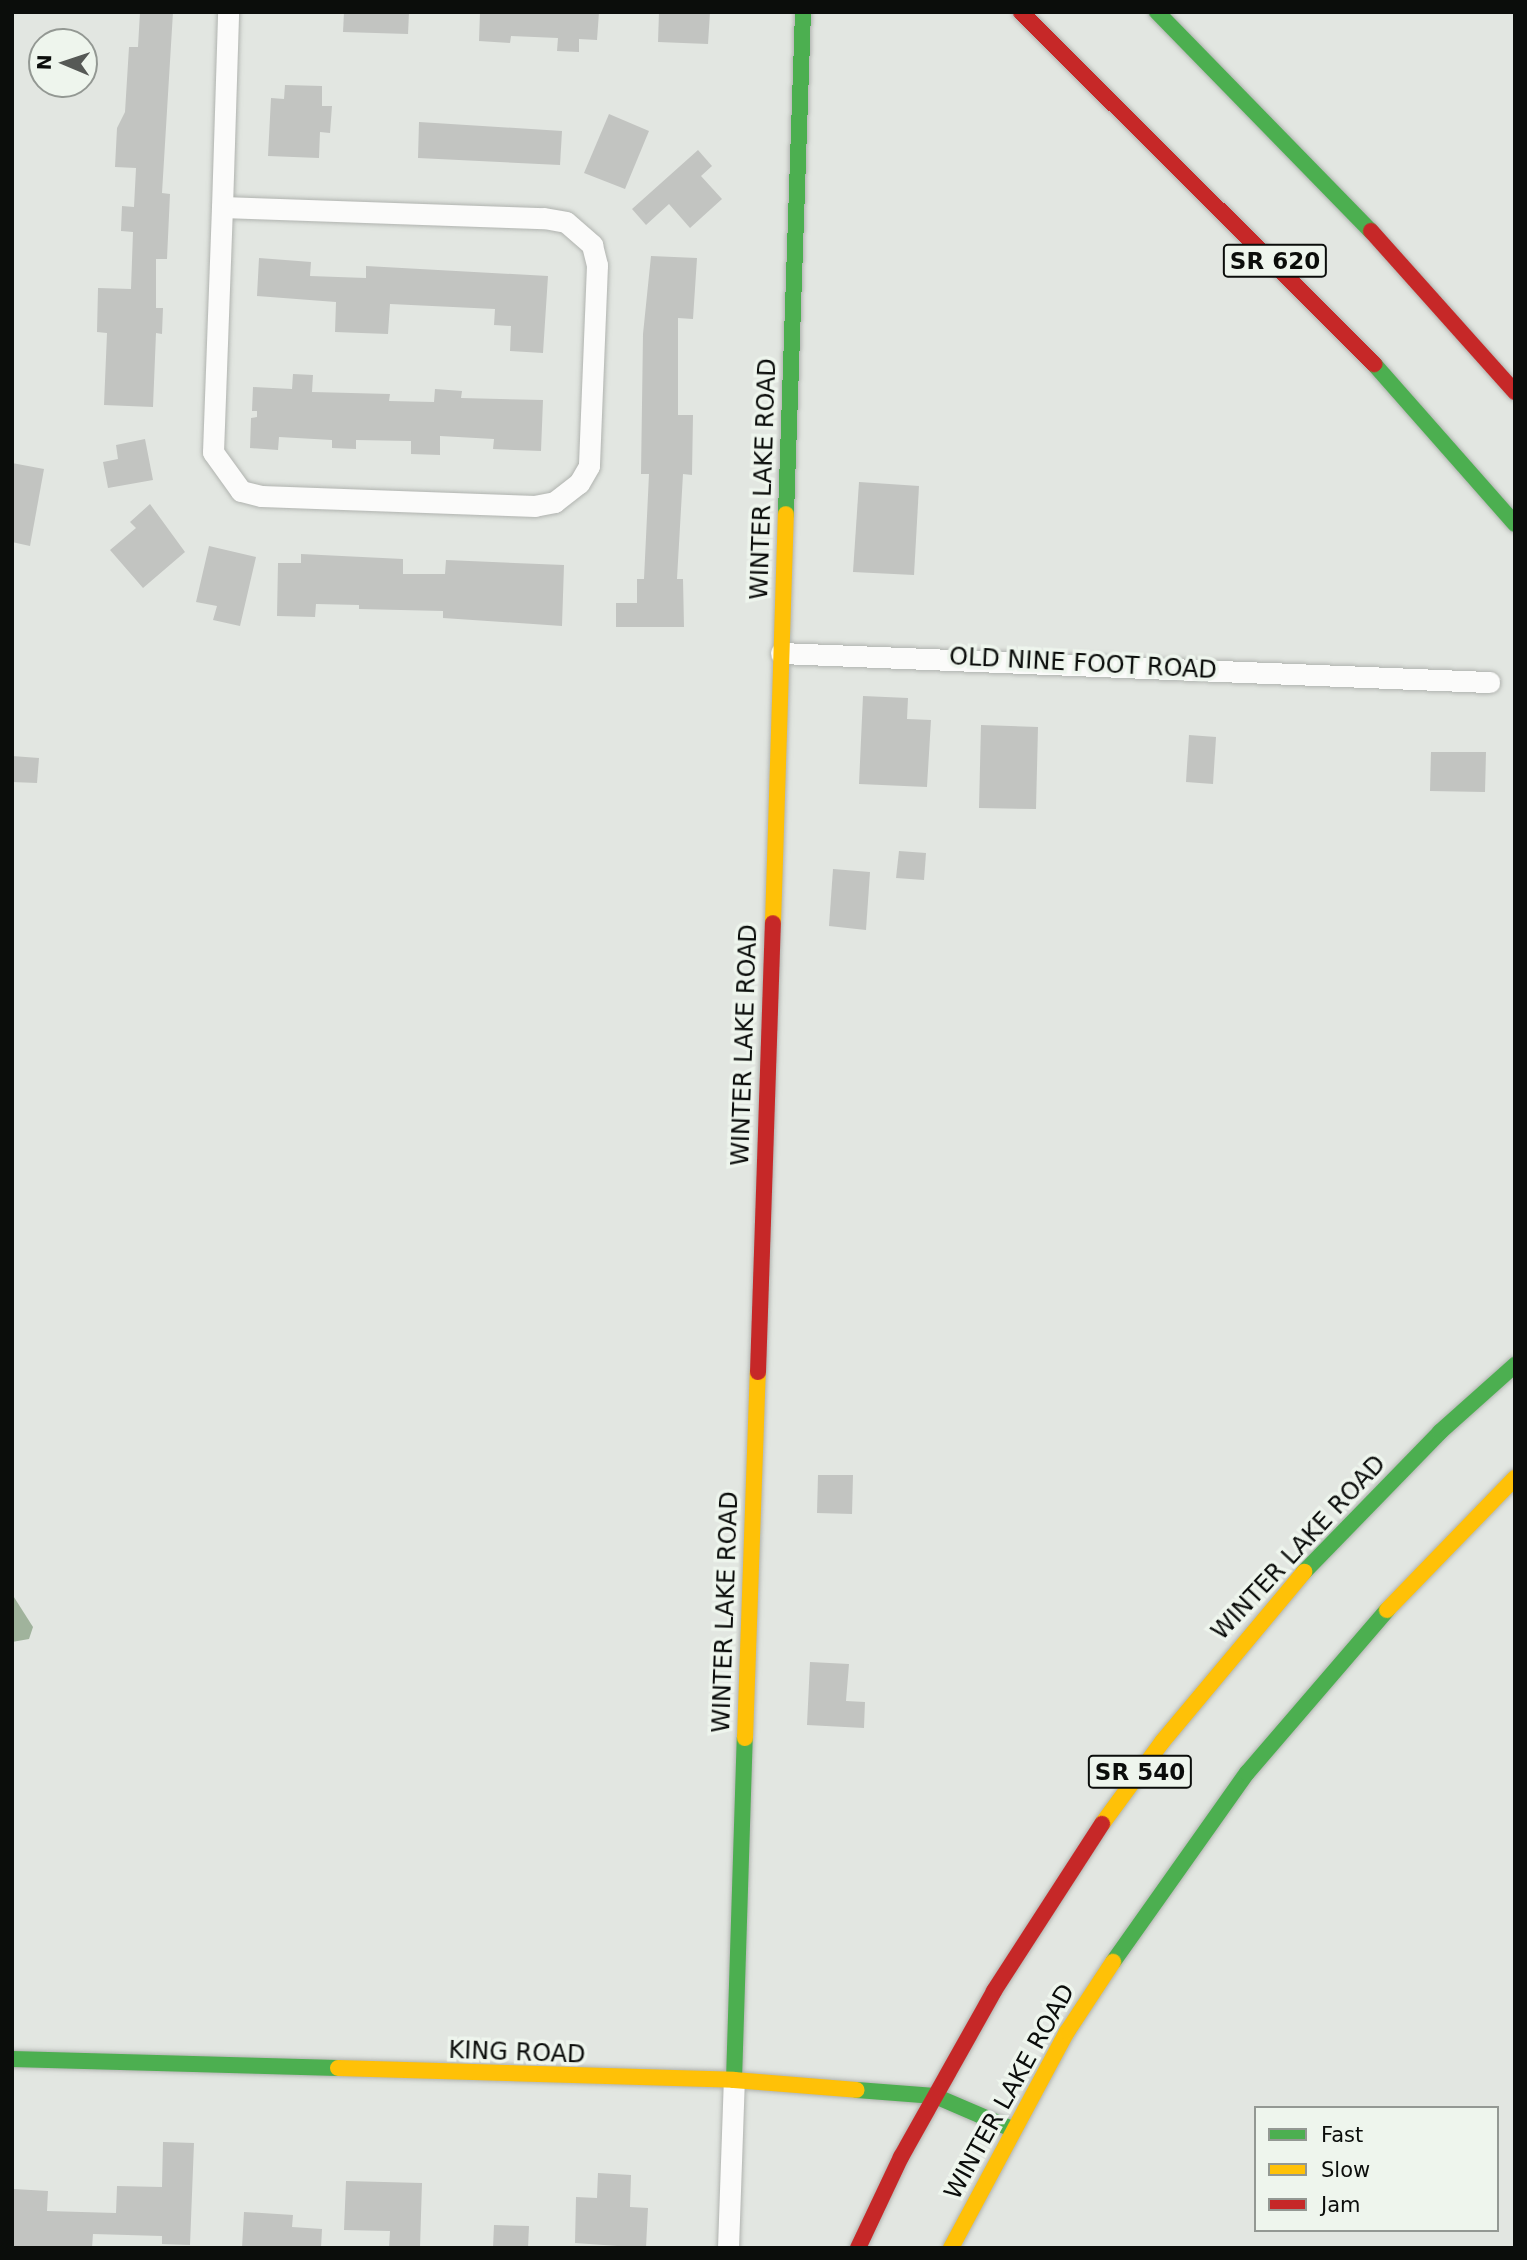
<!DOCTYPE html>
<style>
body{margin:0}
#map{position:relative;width:1527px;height:2260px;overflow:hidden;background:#e2e6e1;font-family:"DejaVu Sans",sans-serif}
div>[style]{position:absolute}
.water>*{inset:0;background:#a0b39c}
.building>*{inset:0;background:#c2c4c1}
.roads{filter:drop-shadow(0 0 2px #b0b3af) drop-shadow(0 0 2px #b0b3af)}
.street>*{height:21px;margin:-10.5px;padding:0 10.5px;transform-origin:10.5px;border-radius:10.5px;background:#fbfbfa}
.fast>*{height:16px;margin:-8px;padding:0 8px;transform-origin:8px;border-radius:8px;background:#4caf50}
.slow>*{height:16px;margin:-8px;padding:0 8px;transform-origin:8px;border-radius:8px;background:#ffc107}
.jam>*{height:16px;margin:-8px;padding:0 8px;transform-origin:8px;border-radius:8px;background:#c62828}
span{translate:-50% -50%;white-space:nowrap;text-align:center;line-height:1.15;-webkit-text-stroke:7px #eef5ed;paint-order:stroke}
.shield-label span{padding:2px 5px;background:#eef5ed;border:2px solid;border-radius:5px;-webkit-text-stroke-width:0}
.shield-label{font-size:23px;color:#0b0d0b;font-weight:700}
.street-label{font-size:24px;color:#0b0d0b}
.frame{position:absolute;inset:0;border:14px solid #0b0d0b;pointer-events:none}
.legend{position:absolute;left:1254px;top:2106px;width:245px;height:126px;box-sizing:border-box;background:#eef5ed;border:2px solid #939893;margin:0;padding:9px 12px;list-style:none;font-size:21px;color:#0b0d0b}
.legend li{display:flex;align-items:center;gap:14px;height:35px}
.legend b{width:35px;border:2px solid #939893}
.north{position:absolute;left:28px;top:28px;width:70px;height:70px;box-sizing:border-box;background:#eef5ed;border:2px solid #939893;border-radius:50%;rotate:272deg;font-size:19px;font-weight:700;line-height:28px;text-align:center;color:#0b0d0b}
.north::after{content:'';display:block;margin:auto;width:24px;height:32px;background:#565956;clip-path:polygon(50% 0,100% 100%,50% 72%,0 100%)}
</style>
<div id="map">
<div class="water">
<i style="clip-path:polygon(12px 1594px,33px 1627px,29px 1639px,12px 1642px)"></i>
</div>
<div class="building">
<i style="clip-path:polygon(140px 12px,173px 12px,162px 193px,170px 194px,167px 259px,156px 259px,156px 308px,163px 308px,162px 334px,156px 333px,153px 407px,104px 405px,107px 333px,97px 332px,98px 288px,131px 289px,133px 232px,121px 231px,122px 206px,134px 207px,136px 168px,115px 167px,117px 128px,125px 112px,129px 47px,138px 47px)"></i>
<i style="clip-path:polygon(344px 12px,409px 12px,408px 34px,343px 32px)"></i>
<i style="clip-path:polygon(480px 12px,599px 12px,597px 40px,579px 39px,579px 52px,557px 51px,558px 38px,511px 36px,510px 43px,479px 41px)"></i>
<i style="clip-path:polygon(659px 12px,710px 12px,708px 44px,658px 42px)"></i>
<i style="clip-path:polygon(285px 85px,322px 86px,322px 106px,332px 106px,330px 133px,320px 132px,319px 158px,268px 156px,271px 98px,284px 99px)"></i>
<i style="clip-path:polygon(609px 114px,649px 131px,625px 189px,584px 173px)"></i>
<i style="clip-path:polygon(419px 122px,562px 131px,560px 165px,418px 158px)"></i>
<i style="clip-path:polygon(698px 150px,712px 166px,701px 176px,722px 199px,690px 228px,669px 204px,646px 225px,632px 209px)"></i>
<i style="clip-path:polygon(651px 256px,697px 258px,693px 319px,678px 318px,678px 415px,693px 415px,692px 475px,683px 474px,677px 579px,683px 579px,684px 627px,616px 627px,616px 603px,637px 603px,637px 579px,644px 579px,649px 474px,641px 474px,643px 334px)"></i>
<i style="clip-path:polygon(259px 258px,311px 262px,310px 276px,366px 278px,366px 266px,548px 276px,543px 353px,510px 351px,511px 326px,494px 325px,495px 309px,390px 304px,388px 334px,335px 332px,336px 302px,257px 296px)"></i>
<i style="clip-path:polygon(293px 374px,313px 375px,312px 392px,390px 394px,389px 401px,434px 402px,435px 389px,462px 391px,461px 398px,543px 400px,541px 451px,493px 449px,494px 439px,440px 436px,440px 455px,411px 454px,411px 441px,356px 440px,356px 449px,332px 448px,332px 440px,279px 437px,278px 450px,250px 448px,251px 418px,257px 417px,257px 411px,252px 411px,253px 387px,292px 389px)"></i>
<i style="clip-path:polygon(145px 439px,153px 480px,108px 488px,103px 462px,118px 459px,116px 445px)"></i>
<i style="clip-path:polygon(12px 463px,44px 469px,30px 546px,12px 542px)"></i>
<i style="clip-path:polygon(859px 482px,919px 486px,914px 575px,853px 572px)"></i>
<i style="clip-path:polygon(150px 504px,185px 552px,143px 588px,110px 550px,136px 528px,130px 522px)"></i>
<i style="clip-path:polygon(209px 546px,256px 557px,240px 626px,213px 620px,217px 606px,196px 602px)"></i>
<i style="clip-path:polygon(301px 554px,403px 559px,403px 574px,445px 574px,446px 560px,564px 565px,562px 626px,443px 618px,443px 611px,359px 609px,359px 605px,316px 604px,315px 617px,277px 616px,278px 563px,301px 563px)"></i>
<i style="clip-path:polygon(863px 696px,908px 698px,907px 719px,931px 720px,927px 787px,859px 784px)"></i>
<i style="clip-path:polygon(981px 725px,1038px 727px,1036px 809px,979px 808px)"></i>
<i style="clip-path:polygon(1189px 735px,1216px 737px,1213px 784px,1186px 782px)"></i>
<i style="clip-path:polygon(1431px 752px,1486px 752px,1485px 792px,1430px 791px)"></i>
<i style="clip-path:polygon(12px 756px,39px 758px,37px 783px,12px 782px)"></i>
<i style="clip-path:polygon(899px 851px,926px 853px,924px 880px,896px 878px)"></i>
<i style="clip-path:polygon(833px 869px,870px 872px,866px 930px,829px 926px)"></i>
<i style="clip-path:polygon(818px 1475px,853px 1475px,852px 1514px,817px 1513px)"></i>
<i style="clip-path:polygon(810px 1662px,849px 1664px,846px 1701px,865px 1702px,864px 1728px,807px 1725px)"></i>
<i style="clip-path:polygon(163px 2142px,194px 2143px,190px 2245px,162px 2244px,162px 2236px,93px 2234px,92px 2248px,12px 2248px,14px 2189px,48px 2191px,47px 2211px,116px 2213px,117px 2186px,162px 2187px)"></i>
<i style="clip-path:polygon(598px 2173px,631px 2175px,630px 2207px,648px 2208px,646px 2248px,575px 2243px,576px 2197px,597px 2198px)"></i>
<i style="clip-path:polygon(346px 2181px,422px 2183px,420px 2248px,389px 2248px,390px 2231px,344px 2230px)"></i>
<i style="clip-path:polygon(244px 2212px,293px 2215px,292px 2227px,322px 2229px,321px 2248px,242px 2248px)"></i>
<i style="clip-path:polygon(494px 2225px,529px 2226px,528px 2248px,493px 2248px)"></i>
</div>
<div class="roads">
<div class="street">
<i style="left:222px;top:207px;width:322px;rotate:2deg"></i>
<i style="left:544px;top:218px;width:22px;rotate:10deg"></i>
<i style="left:566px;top:222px;width:35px;rotate:41deg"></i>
<i style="left:592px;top:245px;width:21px;rotate:76deg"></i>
<i style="left:597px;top:265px;width:201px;rotate:92.3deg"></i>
<i style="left:589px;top:466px;width:20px;rotate:120deg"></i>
<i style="left:579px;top:483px;width:31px;rotate:142deg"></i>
<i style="left:555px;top:502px;width:20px;rotate:169deg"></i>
<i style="left:535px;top:506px;width:274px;rotate:-177.9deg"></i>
<i style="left:261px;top:496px;width:21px;rotate:-166deg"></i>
<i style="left:241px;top:491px;width:48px;rotate:-125.7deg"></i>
<i style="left:213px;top:452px;width:245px;rotate:-87.9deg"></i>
<i style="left:222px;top:207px;width:195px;rotate:-88.2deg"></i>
<i style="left:781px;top:653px;width:709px;rotate:2.35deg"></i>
<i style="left:728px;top:2248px;width:168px;rotate:-88deg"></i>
</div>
<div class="fast">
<i style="left:1157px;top:12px;width:306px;rotate:45.7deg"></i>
<i style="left:1374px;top:364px;width:213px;rotate:48.6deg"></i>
<i style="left:786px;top:514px;width:502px;rotate:-88.06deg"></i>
<i style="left:1304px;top:1572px;width:195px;rotate:-45.8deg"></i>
<i style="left:1440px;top:1432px;width:101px;rotate:-41.8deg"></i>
<i style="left:1113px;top:1962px;width:232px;rotate:-54.7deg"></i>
<i style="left:1247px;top:1773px;width:215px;rotate:-49.3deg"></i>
<i style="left:12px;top:2059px;width:326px;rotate:1.6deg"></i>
<i style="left:734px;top:2080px;width:342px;rotate:-88.2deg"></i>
<i style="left:857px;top:2090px;width:78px;rotate:4.4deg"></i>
<i style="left:935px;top:2096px;width:84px;rotate:23.2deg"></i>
</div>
<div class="slow">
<i style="left:773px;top:923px;width:409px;rotate:-88.2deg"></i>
<i style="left:1387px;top:1610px;width:184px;rotate:-45.9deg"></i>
<i style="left:745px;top:1738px;width:366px;rotate:-88deg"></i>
<i style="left:1102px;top:1824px;width:102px;rotate:-53.8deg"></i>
<i style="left:1162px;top:1742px;width:222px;rotate:-50.1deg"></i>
<i style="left:338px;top:2068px;width:396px;rotate:1.7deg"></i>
<i style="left:734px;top:2080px;width:123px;rotate:4.6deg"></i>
<i style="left:951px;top:2248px;width:245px;rotate:-61.8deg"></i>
<i style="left:1067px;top:2032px;width:84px;rotate:-56.7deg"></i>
</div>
<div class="jam">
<i style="left:1021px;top:12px;width:499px;rotate:44.9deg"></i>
<i style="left:1371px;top:231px;width:216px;rotate:48.2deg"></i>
<i style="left:758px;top:1372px;width:449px;rotate:-88.1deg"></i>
<i style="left:858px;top:2248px;width:101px;rotate:-64.7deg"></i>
<i style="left:901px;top:2157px;width:190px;rotate:-60.7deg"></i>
<i style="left:994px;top:1991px;width:199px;rotate:-57.1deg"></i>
</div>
</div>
<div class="shield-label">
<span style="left:1275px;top:261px">SR 620</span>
<span style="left:1140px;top:1772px">SR 540</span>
</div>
<div class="street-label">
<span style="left:764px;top:479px;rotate:-88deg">WINTER LAKE ROAD</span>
<span style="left:1083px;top:664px;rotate:3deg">OLD NINE FOOT ROAD</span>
<span style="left:745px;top:1045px;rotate:-88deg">WINTER LAKE ROAD</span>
<span style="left:1299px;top:1548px;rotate:-47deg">WINTER LAKE ROAD</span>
<span style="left:726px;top:1612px;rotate:-88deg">WINTER LAKE ROAD</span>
<span style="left:517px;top:2053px;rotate:2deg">KING ROAD</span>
<span style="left:1010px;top:2092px;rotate:-61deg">WINTER LAKE ROAD</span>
</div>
<div class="frame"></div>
<ul class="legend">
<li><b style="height:9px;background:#4caf50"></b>Fast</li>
<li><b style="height:9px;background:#ffc107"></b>Slow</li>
<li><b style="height:9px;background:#c62828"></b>Jam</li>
</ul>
<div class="north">N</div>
</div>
